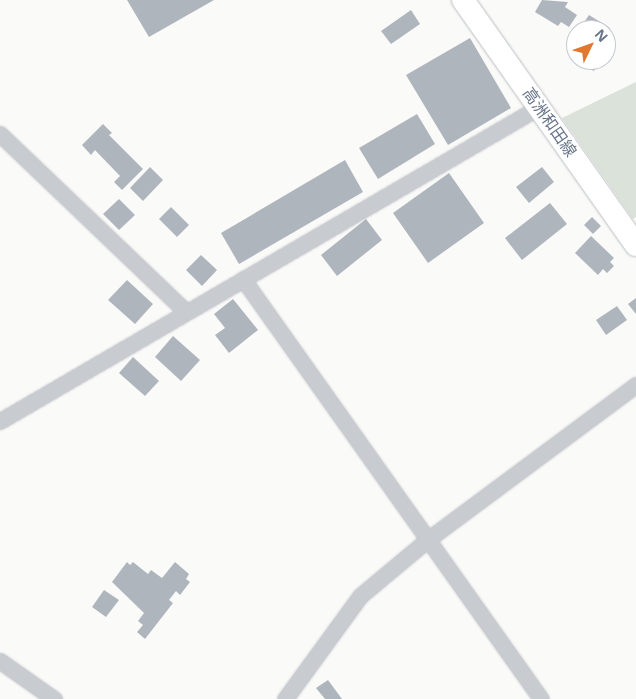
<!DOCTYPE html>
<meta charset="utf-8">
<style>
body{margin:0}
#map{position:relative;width:636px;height:699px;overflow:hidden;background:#fafaf8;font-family:"Open Sans","Noto Sans JP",sans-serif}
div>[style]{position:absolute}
.green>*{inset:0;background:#dbe2d9}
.building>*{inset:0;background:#afb5bd}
.roads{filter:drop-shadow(0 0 1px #babec4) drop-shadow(0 0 1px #babec4)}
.street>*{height:15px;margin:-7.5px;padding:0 7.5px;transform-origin:7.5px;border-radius:7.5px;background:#c8cbcf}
.secondary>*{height:22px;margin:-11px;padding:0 11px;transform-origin:11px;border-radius:11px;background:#fff}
span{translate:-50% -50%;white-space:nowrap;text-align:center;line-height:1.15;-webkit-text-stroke:5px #fff;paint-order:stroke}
.street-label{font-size:16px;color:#697589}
.north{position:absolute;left:566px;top:20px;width:50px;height:50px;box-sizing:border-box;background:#fff;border:1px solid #c3c8d0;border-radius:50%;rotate:48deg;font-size:14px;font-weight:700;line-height:20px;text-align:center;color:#697589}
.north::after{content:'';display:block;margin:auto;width:18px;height:22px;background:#e27730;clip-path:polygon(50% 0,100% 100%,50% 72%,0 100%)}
</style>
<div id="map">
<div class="green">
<i style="clip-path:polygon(636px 82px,636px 217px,633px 219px,562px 118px)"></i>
</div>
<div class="building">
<i style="clip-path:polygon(127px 0,214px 0,149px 37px)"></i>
<i style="clip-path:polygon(542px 0,568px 2px,565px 7px,577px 15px,569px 27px,561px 22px,558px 26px,535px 12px)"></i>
<i style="clip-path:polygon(411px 10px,420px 24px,391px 44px,381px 31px)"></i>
<i style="clip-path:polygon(589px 15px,610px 28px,606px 35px,606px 30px,579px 30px)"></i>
<i style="clip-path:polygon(470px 38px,511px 108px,448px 145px,406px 75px)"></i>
<i style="clip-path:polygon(576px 54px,576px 60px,600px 60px,594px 71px,572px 61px)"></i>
<i style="clip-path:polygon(417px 114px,435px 144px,378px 179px,359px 148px)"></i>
<i style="clip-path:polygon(103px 124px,112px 133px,109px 135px,143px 169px,122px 190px,114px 182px,120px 176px,95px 150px,91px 155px,82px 145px)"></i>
<i style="clip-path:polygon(345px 160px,363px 192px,239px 264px,221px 233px)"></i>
<i style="clip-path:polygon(150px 167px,163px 180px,143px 201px,130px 188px)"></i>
<i style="clip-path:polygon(542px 167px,554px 182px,529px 203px,516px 187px)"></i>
<i style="clip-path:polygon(449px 173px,484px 223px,428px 263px,393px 213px)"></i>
<i style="clip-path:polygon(119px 199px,135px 215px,119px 230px,103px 214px)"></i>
<i style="clip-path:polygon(550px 203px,567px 224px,522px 260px,505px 238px)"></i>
<i style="clip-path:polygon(171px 207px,189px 225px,177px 237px,159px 219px)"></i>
<i style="clip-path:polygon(592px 217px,601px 226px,593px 234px,584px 225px)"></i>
<i style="clip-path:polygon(366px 219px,382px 240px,337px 276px,321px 255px)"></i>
<i style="clip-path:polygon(591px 236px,614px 258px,610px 262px,614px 266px,607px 273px,603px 269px,598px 275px,575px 253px)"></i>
<i style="clip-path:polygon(201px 255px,217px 270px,202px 286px,186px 270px)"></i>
<i style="clip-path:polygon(127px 280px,153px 304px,135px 324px,108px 300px)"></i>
<i style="clip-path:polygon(636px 298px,636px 314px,628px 304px)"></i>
<i style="clip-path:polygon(233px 299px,258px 330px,229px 353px,215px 335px,225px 328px,214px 314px)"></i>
<i style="clip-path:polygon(617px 306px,627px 320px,606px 335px,596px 320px)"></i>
<i style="clip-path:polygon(173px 336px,200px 360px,181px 381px,155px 357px)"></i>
<i style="clip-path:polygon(133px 357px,159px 381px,145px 396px,119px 373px)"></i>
<i style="clip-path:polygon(127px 562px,130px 565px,133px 562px,148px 574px,151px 570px,162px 578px,175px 562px,189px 574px,186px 579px,190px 582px,180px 595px,176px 591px,169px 600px,173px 603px,145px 639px,137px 632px,143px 625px,138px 621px,144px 613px,112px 582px)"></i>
<i style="clip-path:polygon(104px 590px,119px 600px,106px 617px,92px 607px)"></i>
<i style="clip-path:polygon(328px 680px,342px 699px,325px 699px,316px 688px)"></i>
</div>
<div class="roads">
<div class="street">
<i style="left:0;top:134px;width:257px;rotate:43.7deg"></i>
<i style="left:243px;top:279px;width:515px;rotate:54.64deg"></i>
<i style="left:0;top:421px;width:624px;rotate:-30.22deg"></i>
<i style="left:0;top:661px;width:66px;rotate:35.1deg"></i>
<i style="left:285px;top:699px;width:127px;rotate:-53.9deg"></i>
<i style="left:360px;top:596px;width:87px;rotate:-39.9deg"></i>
<i style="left:427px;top:540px;width:260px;rotate:-36.6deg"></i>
</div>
<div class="secondary">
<i style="left:463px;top:0;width:300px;rotate:54.8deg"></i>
</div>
</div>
<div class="street-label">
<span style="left:550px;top:122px;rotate:55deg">高洲和田線</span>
</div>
<div class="north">N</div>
</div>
